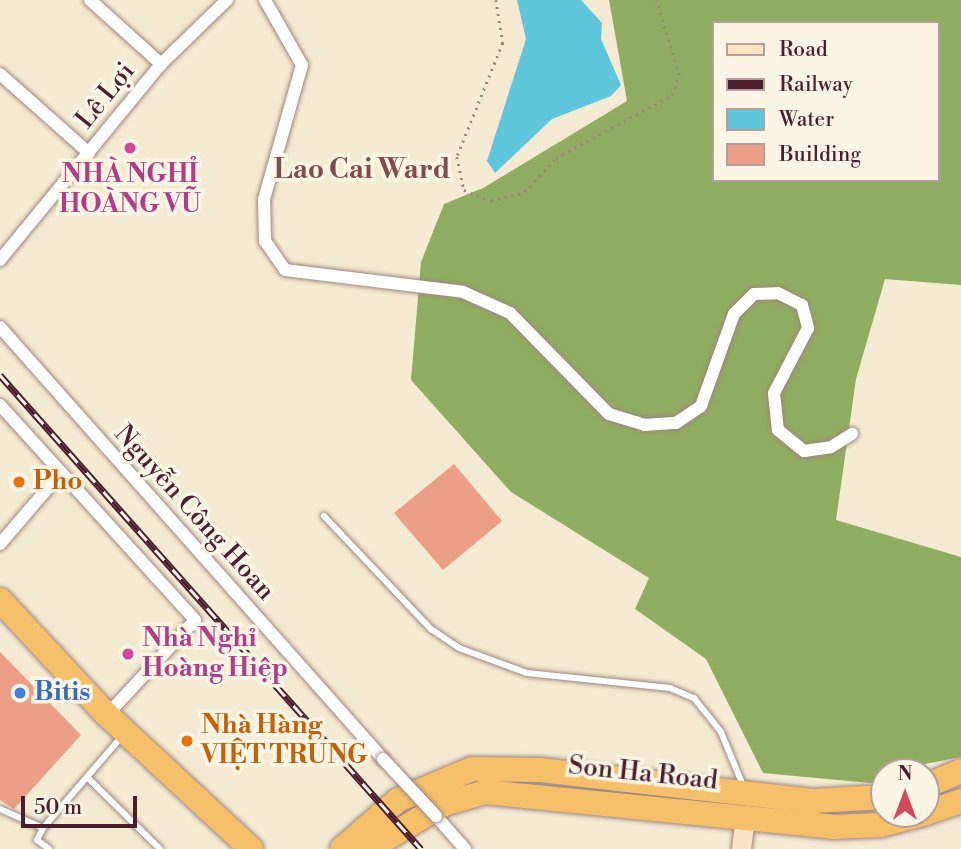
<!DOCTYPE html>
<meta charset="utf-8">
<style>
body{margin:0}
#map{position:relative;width:961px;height:849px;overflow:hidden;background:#f5ebd3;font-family:"Libre Bodoni",serif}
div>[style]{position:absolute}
.forest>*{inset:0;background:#90ae61}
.water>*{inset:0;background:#5fc6dc}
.building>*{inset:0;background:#ec9f88}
.path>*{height:2.5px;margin-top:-1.25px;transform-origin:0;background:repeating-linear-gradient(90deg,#a0857f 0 2px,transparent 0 7px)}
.roads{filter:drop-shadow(0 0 2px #a0857f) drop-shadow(0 0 2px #a0857f)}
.lane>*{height:6px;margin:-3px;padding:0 3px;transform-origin:3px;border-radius:3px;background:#fff}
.street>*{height:12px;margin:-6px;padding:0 6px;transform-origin:6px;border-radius:6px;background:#fff}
.secondary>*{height:19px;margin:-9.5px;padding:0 9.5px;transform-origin:9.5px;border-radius:9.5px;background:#fbe6c4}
.highway>*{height:24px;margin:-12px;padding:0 12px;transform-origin:12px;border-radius:12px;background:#f6c06b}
.rail>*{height:7px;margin-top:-3.5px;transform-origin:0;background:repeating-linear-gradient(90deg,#fcf5e5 0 13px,#4a1f2b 0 26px);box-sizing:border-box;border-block:2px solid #4a1f2b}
.bridges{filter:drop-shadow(0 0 2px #a0857f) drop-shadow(0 0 2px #a0857f)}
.street-bridge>*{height:12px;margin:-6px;padding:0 6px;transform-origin:6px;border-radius:6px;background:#fff}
.dots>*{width:19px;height:19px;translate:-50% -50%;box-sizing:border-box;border:4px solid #fcf5e5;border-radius:50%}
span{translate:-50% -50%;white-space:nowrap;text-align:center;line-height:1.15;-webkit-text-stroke:7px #fcf5e5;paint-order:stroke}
.street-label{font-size:26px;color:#4a1f2b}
.hotel-label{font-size:26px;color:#b23c85;font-weight:700}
.left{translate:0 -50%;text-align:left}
.food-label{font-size:26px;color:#c56008;font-weight:700}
.shop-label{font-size:26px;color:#366cbe;font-weight:700}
.neighbourhood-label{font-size:28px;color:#834c4c;font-weight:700}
.legend{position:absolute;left:712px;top:21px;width:228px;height:161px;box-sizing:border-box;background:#fcf5e5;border:2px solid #b59f9b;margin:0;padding:9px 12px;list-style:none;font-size:21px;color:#4a1f2b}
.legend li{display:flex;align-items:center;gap:14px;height:35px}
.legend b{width:35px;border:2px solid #b59f9b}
.north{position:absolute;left:870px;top:758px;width:70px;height:70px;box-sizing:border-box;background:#fcf5e5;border:2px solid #b59f9b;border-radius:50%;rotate:0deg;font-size:19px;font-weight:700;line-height:28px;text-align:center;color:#4a1f2b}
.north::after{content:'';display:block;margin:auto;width:24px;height:32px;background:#d1495b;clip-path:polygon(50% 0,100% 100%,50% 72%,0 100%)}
.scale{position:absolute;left:21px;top:796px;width:116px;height:32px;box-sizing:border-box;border:4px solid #4a1f2b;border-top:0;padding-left:9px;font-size:21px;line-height:24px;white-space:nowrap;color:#4a1f2b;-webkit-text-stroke:5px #fcf5e5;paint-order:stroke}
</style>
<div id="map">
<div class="forest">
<i style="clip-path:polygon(evenodd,609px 0,961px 0,961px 285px,885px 279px,856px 379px,836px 520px,961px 557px,961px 757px,884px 772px,884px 779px,870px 783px,763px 773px,706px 659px,635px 609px,649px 578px,511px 492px,411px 380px,421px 262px,444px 204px,483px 188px,627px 101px,609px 0,714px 23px,938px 23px,938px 180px,714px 180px,714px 23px)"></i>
</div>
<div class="water">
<i style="clip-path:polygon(517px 0,581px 0,602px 23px,601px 39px,621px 85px,611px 96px,552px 119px,495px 173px,487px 161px,526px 39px)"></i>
</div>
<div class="building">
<i style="clip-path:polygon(454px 464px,502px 521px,443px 570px,394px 513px)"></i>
<i style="clip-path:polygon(0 652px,81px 735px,14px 809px,0 800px)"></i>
</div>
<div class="path">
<i style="left:496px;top:0;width:44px;rotate:80.8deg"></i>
<i style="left:503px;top:43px;width:123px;rotate:112deg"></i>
<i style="left:457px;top:157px;width:34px;rotate:78deg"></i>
<i style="left:464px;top:190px;width:29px;rotate:22deg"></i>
<i style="left:491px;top:201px;width:35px;rotate:-15deg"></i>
<i style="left:525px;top:192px;width:46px;rotate:-47.6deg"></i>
<i style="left:556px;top:158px;width:132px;rotate:-28.5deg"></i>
<i style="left:672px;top:95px;width:21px;rotate:-71deg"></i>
<i style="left:679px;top:75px;width:78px;rotate:-107deg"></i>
</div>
<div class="roads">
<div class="lane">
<i style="left:324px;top:516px;width:156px;rotate:46.6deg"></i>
<i style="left:431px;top:629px;width:34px;rotate:34deg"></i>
<i style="left:459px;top:648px;width:72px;rotate:20.2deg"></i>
<i style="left:527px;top:673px;width:144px;rotate:6deg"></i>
<i style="left:670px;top:688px;width:26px;rotate:23deg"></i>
<i style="left:694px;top:698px;width:43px;rotate:51.5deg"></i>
<i style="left:721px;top:732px;width:61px;rotate:67.7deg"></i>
<i style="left:89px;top:779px;width:100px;rotate:44.6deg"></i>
<i style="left:0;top:809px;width:47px;rotate:23.8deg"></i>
<i style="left:49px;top:849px;width:15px;rotate:-143deg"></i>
<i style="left:37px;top:840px;width:13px;rotate:-63deg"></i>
<i style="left:43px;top:828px;width:123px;rotate:-49.3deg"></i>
</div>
<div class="street">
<i style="left:90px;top:0;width:96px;rotate:42deg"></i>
<i style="left:265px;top:0;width:75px;rotate:60.4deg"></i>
<i style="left:302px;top:65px;width:139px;rotate:105.8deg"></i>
<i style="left:264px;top:199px;width:42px;rotate:88.6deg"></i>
<i style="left:265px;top:241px;width:35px;rotate:55deg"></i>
<i style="left:285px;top:270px;width:179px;rotate:7deg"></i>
<i style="left:463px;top:292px;width:51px;rotate:24.1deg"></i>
<i style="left:510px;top:313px;width:141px;rotate:45.6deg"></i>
<i style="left:609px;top:414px;width:37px;rotate:17deg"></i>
<i style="left:644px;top:425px;width:32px;rotate:-4deg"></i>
<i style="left:676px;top:423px;width:30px;rotate:-34deg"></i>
<i style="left:701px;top:406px;width:98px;rotate:-70.3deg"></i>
<i style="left:734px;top:314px;width:28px;rotate:-45deg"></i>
<i style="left:754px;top:294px;width:24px;rotate:-2deg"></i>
<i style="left:778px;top:293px;width:27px;rotate:27deg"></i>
<i style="left:802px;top:305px;width:24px;rotate:75deg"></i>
<i style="left:808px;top:328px;width:73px;rotate:117.6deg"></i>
<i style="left:774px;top:393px;width:37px;rotate:84deg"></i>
<i style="left:778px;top:430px;width:33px;rotate:39deg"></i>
<i style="left:804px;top:451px;width:27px;rotate:-8deg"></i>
<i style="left:831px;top:447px;width:25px;rotate:-32deg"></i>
<i style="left:0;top:74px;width:119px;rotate:41.6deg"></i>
<i style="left:0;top:260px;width:254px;rotate:-50.6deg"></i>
<i style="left:161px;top:64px;width:92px;rotate:-44.1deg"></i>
<i style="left:0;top:327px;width:577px;rotate:48.44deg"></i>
<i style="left:0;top:405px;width:290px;rotate:47.8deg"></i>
<i style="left:195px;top:620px;width:129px;rotate:132.8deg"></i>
<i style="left:0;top:544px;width:92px;rotate:-49.4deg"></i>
<i style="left:436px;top:816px;width:44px;rotate:48.7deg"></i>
</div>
<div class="secondary">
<i style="left:741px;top:849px;width:34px;rotate:-83deg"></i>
</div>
<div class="highway">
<i style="left:0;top:600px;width:157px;rotate:47.1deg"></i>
<i style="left:107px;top:715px;width:197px;rotate:42.9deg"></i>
<i style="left:926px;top:786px;width:38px;rotate:-23deg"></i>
<i style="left:926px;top:813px;width:37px;rotate:-19deg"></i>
<i style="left:342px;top:849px;width:74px;rotate:-41.2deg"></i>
<i style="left:398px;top:800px;width:80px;rotate:-22.7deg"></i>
<i style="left:472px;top:769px;width:68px;rotate:0.8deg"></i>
<i style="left:540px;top:770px;width:276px;rotate:6.5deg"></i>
<i style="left:814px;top:801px;width:70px;rotate:-3.3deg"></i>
<i style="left:369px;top:849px;width:87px;rotate:-31deg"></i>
<i style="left:444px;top:804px;width:43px;rotate:-16.3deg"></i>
<i style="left:485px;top:792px;width:350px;rotate:5.7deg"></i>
<i style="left:833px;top:827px;width:47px;rotate:-2.4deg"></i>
<i style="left:880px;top:825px;width:44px;rotate:-14.3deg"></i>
</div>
</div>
<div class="rail">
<i style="left:0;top:375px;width:634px;rotate:48.39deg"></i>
</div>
<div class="bridges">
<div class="street-bridge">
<i style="left:383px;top:759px;width:78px;rotate:47.1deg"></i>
</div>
</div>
<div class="dots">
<i style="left:130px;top:148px;background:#d1479c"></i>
<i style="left:19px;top:482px;background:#e8710a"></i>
<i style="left:128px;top:654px;background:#d1479c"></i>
<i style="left:20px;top:693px;background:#3f7fe0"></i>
<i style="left:187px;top:741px;background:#e8710a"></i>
</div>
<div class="street-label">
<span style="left:106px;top:96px;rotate:-51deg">Lê Lợi</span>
<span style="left:194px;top:513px;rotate:48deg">Nguyễn Công Hoan</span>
<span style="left:643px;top:774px;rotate:6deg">Son Ha Road</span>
</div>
<div class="hotel-label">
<span style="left:130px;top:190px">NHÀ NGHỈ<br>HOÀNG VŨ</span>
<span class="left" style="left:142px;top:654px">Nhà Nghỉ<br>Hoàng Hiệp</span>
</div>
<div class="food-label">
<span class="left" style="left:33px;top:482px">Pho</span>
<span class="left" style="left:201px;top:741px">Nhà Hàng<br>VIỆT TRUNG</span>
</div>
<div class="shop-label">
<span class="left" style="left:34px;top:693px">Bitis</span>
</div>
<div class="neighbourhood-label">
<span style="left:362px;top:170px">Lao Cai Ward</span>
</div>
<ul class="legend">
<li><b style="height:9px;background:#fbe6c4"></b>Road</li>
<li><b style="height:9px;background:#4a1f2b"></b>Railway</li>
<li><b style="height:19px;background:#5fc6dc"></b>Water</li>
<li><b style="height:19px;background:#ec9f88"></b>Building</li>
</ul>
<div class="north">N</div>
<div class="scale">50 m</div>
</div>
